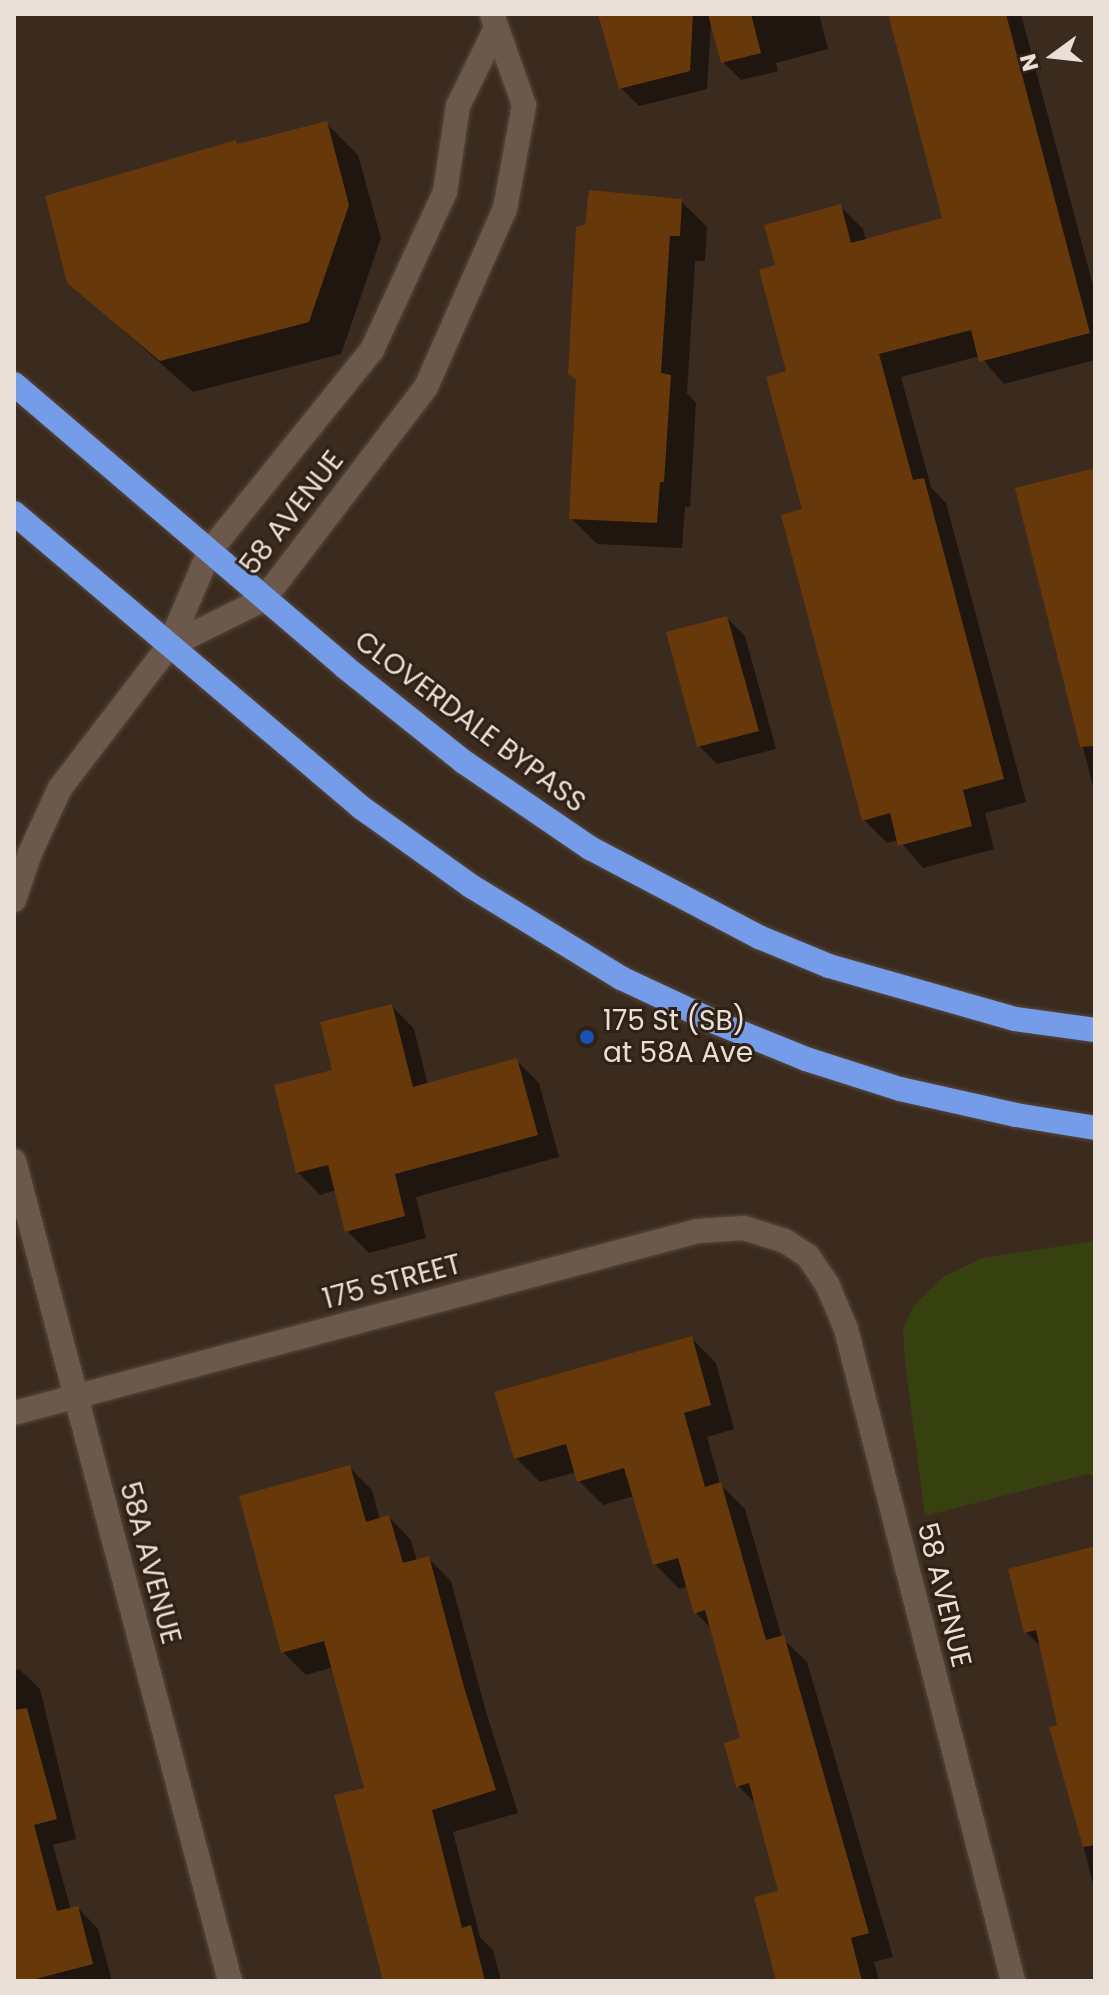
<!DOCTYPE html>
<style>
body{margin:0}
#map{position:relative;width:1109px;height:1995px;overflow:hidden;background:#3b2a1e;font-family:Poppins,sans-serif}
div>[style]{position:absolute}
.green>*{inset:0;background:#374110}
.shadow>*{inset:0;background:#0007}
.building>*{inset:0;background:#67380a}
.roads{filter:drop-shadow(0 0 2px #55483d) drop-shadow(0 0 2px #55483d)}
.street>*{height:24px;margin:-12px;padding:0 12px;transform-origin:12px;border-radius:12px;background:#6b594b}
.secondary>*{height:24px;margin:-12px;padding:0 12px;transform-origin:12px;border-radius:12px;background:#6b594b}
.highway>*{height:24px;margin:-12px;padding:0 12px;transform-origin:12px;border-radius:12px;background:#759ce9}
.dots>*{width:22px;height:22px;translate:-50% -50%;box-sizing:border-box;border:4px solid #302115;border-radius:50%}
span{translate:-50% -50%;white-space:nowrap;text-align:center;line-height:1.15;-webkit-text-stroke:6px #302115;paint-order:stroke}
.street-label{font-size:28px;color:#e9dfd7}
.poi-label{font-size:28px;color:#e9dfd7}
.left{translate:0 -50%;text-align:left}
.frame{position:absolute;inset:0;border:16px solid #e9dfd7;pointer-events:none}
.north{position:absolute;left:1013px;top:16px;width:80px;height:80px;-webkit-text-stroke:6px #302115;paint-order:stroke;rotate:255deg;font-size:22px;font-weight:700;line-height:32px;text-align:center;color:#e9dfd7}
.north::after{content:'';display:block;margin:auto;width:28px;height:36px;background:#e9dfd7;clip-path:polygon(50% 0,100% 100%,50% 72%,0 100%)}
</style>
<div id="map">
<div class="green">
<i style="clip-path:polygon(1095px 1241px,1095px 1477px,1088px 1474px,925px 1516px,905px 1363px,903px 1330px,913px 1306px,943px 1277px,982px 1258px)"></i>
</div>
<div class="shadow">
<i style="clip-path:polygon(600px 14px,819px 14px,828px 49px,776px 63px,778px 71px,741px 80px,723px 62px,711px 22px,707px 89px,639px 106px,621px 88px)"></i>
<i style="clip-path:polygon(890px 14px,1021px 14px,1095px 293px,1095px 360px,1004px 384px,980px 356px,901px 377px,931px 487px,946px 503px,1026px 802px,985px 813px,994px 849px,923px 868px,899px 840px,887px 843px,864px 820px,804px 511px,777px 267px,840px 206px,863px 229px,866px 241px,944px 220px)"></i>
<i style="clip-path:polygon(326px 123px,358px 155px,381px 238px,341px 354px,193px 392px,69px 282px,235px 142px,239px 146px)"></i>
<i style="clip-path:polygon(681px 201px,707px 227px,705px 261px,695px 261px,687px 393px,696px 403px,690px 507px,685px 507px,682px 548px,597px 544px,571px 518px)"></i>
<i style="clip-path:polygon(1095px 473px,1095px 794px,1017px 490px)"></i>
<i style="clip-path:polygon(727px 618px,745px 636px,776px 749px,717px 764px,699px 746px)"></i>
<i style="clip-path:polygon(392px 1006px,414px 1029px,428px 1085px,516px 1060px,539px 1083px,559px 1157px,416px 1197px,426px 1238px,369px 1253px,347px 1231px,336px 1190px,320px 1195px,298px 1172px,335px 1072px)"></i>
<i style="clip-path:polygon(691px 1338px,716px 1363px,734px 1429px,707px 1437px,720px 1484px,745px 1509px,782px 1638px,807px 1662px,893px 1957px,874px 1962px,879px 1981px,778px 1981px,780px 1892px,757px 1805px,738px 1786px,743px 1740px,712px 1629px,695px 1612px,688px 1586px,679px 1589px,655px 1564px,634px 1496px,603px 1505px,579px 1481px,576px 1472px,540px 1482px,516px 1458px)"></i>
<i style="clip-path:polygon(349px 1467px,372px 1490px,380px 1520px,389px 1517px,411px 1540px,417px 1561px,428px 1558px,451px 1581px,486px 1712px,518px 1813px,453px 1832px,480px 1937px,493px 1950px,501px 1981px,384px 1981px,366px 1790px,333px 1667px,306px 1675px,283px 1652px)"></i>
<i style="clip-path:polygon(1095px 1548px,1095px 1700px,1026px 1632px)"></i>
<i style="clip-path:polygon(19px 1669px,40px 1689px,76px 1839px,53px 1845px,71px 1910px,78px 1908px,98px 1929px,112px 1981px,14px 1981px,14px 1670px)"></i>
<i style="clip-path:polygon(1095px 1748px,1095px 1891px,1060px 1757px)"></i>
</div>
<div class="building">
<i style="clip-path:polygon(598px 14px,693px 14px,690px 71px,619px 89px)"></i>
<i style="clip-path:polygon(708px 14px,751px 14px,761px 53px,721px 63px)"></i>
<i style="clip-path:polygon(888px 14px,1006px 14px,1090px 333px,979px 362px,971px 330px,879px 354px,913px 480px,924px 478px,1004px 779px,963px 790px,972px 826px,898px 846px,890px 813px,862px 821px,781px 515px,802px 509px,766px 377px,786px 371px,759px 270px,775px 265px,764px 225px,841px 204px,851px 243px,942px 218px)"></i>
<i style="clip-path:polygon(327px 121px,349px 205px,309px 322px,160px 361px,67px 283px,45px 196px,236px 140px,237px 144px)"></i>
<i style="clip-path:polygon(589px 190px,682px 199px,680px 236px,670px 236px,661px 373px,671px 375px,664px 482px,660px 482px,657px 523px,569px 519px,576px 380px,568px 374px,576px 227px,585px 224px)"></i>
<i style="clip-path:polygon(1095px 468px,1095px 746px,1080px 747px,1015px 488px)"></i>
<i style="clip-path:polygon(727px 616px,759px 731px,697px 747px,666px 632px)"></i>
<i style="clip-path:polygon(392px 1004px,413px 1087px,517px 1058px,538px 1135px,395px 1174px,405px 1216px,345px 1232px,328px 1165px,296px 1173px,274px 1085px,332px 1070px,320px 1022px)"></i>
<i style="clip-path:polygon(692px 1336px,711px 1405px,684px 1413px,705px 1487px,721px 1482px,766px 1640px,784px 1635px,869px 1933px,851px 1938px,862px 1981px,776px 1981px,754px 1897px,778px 1891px,749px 1783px,736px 1787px,724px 1743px,740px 1738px,705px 1610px,694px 1614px,678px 1558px,653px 1565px,624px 1468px,577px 1482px,566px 1444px,514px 1459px,494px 1392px)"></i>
<i style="clip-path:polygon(350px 1465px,366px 1522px,389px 1515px,403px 1563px,429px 1556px,464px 1687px,496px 1790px,432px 1810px,462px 1928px,471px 1925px,485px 1981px,383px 1981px,334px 1795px,364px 1788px,324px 1641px,281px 1653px,239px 1496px)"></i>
<i style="clip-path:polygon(1095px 1546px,1095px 1845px,1083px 1847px,1049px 1727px,1057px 1725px,1036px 1630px,1024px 1633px,1008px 1569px)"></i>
<i style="clip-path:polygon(27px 1708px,57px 1819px,34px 1825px,57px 1911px,78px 1906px,93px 1964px,28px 1981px,14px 1981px,14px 1710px)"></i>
</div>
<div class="roads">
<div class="street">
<i style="left:14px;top:900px;width:50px;rotate:-71.2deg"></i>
<i style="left:30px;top:853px;width:72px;rotate:-65.2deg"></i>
<i style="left:60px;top:788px;width:179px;rotate:-52.5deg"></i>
<i style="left:14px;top:1161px;width:848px;rotate:75.24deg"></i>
<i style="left:14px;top:1413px;width:708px;rotate:-14.9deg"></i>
<i style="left:698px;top:1231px;width:46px;rotate:-3.7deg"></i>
<i style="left:744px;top:1228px;width:43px;rotate:17.6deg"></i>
<i style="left:785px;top:1241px;width:27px;rotate:33deg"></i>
<i style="left:808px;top:1256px;width:34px;rotate:56deg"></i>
<i style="left:827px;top:1284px;width:49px;rotate:67.1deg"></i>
<i style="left:846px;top:1329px;width:673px;rotate:75.63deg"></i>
</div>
<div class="secondary">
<i style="left:169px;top:646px;width:106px;rotate:-26.3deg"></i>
<i style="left:264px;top:599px;width:267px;rotate:-52.6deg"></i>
<i style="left:426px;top:387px;width:195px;rotate:-66.1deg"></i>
<i style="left:505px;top:209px;width:106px;rotate:-79.6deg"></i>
<i style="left:524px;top:105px;width:96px;rotate:-109.4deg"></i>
<i style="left:169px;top:646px;width:102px;rotate:-66.9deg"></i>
<i style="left:209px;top:552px;width:260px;rotate:-51.1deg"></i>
<i style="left:372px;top:350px;width:174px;rotate:-65.2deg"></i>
<i style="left:445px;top:192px;width:87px;rotate:-81.4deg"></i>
<i style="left:458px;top:106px;width:85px;rotate:-64deg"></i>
</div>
<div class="highway">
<i style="left:14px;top:384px;width:435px;rotate:40.5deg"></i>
<i style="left:345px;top:667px;width:152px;rotate:38.6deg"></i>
<i style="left:464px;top:762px;width:153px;rotate:34.3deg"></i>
<i style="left:590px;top:848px;width:191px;rotate:27.8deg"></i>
<i style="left:759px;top:937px;width:76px;rotate:22.5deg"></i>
<i style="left:829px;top:966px;width:193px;rotate:15.9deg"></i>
<i style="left:1015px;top:1019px;width:81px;rotate:7.8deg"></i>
<i style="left:14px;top:513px;width:456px;rotate:40.3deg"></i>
<i style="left:362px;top:808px;width:134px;rotate:35.6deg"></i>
<i style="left:471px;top:886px;width:176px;rotate:31.5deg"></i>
<i style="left:621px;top:978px;width:104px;rotate:25.1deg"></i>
<i style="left:715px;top:1022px;width:98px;rotate:22.1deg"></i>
<i style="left:806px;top:1059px;width:99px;rotate:17.7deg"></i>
<i style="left:900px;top:1089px;width:119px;rotate:12.6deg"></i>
<i style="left:1016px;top:1115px;width:80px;rotate:9.3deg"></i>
</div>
</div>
<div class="dots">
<i style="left:587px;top:1037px;background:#1a4fb4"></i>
</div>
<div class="street-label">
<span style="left:292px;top:513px;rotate:-52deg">58 AVENUE</span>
<span style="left:470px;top:722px;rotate:37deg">CLOVERDALE BYPASS</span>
<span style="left:392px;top:1282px;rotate:-15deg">175 STREET</span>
<span style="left:150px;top:1563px;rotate:75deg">58A AVENUE</span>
<span style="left:944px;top:1595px;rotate:76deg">58 AVENUE</span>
</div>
<div class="poi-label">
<span class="left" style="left:603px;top:1037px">175 St (SB)<br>at 58A Ave</span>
</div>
<div class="frame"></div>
<div class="north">N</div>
</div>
